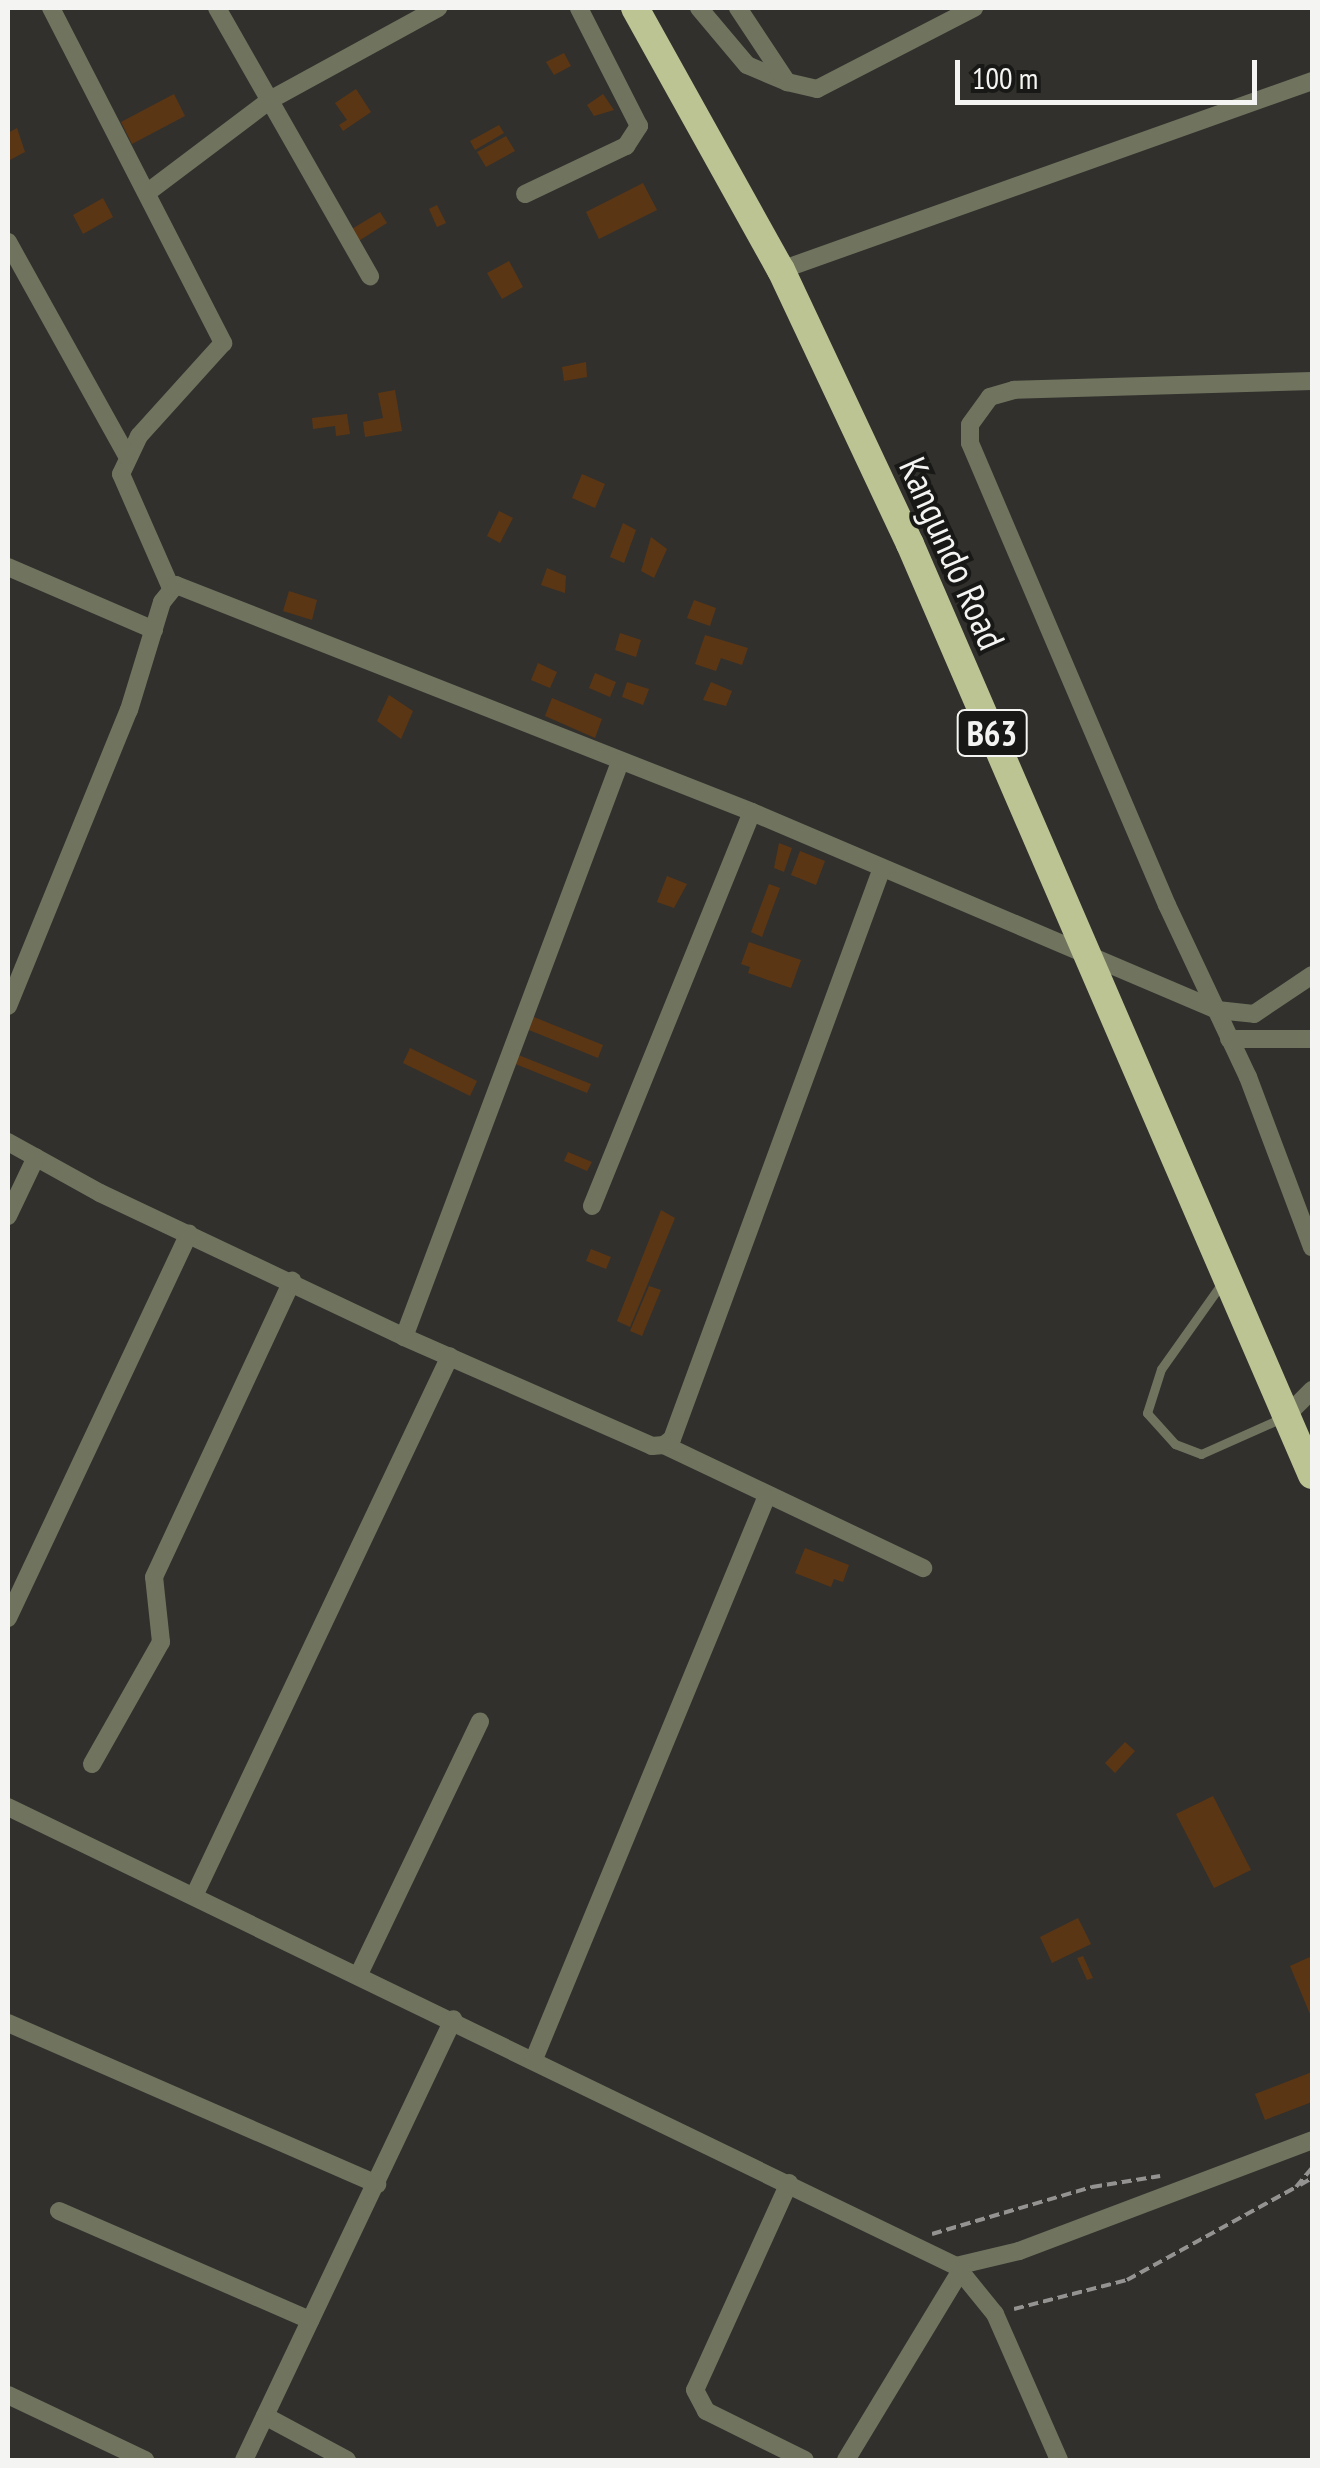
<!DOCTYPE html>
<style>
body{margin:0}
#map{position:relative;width:1320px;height:2468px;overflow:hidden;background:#31302d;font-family:"PT Sans Narrow",sans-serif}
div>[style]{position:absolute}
.building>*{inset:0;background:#5b3614}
.path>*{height:4px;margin-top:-2px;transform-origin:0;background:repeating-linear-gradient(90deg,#949391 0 10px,transparent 0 15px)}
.service>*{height:9px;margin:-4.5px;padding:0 4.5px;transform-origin:4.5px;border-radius:4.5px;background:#70745e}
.minor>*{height:18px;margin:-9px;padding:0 9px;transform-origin:9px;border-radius:9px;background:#70745e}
.trunk>*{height:28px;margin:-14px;padding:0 14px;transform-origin:14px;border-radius:14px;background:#bcc494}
span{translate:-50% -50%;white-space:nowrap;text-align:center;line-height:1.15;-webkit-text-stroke:8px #181816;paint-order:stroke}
.shield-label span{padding:2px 8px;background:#181816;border:2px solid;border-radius:8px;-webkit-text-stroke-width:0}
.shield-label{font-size:35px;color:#f4f4f2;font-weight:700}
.street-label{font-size:38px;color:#f4f4f2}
.frame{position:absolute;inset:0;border:10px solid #f4f4f2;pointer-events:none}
.scale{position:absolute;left:955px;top:60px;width:302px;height:45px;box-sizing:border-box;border:5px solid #f4f4f2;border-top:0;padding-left:12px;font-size:30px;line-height:35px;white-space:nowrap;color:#f4f4f2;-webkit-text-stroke:8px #181816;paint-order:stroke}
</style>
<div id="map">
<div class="building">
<i style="clip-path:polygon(564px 53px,571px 66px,554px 75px,546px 62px)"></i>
<i style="clip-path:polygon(356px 89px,371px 112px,343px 131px,339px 125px,347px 120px,335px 103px)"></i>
<i style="clip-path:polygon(174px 94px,185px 116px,132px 144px,121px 122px)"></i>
<i style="clip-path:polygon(603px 94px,614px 110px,594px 116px,587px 105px)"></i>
<i style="clip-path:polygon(499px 125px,504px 133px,475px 150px,470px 141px)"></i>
<i style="clip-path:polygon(17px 128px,25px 152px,8px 161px,8px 133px)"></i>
<i style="clip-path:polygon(506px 136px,515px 151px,486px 167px,477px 152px)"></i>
<i style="clip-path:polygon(643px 183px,657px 210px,599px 239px,586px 212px)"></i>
<i style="clip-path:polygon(103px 198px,113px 217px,83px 234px,73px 215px)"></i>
<i style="clip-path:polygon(437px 205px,446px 223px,437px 227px,429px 209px)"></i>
<i style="clip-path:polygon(380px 212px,387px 223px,357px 242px,350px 230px)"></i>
<i style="clip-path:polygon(509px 261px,523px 287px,502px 299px,487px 273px)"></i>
<i style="clip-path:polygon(586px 362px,587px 377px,564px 381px,562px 367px)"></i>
<i style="clip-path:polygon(395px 390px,402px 431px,365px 437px,363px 422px,383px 418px,378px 393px)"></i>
<i style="clip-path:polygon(347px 414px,350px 434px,336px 436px,335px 426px,313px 429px,312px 418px)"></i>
<i style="clip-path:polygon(582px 474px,605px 484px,595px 508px,572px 498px)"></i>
<i style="clip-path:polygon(499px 511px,513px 518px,500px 543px,487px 536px)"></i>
<i style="clip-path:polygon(623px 523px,636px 530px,624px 563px,610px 557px)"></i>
<i style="clip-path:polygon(651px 537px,667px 549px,654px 578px,641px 571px)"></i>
<i style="clip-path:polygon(547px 568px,566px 576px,565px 593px,541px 585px)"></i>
<i style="clip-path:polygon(289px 591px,317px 600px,312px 620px,283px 611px)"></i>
<i style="clip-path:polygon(694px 600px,716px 608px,710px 626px,687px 618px)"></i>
<i style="clip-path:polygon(620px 633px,641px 640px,636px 657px,615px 650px)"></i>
<i style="clip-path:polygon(705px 635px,748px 648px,742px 665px,721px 658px,716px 671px,695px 664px)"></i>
<i style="clip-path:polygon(538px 663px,557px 672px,550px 688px,531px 680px)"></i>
<i style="clip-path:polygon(595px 673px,616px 682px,610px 697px,589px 688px)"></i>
<i style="clip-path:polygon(627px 682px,649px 689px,643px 705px,622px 697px)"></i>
<i style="clip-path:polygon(711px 682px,732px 691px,726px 706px,703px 700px)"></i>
<i style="clip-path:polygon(389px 695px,413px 711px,401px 739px,377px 721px)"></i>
<i style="clip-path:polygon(552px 698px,602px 719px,595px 738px,545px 716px)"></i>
<i style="clip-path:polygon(779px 843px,792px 848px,784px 872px,774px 868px)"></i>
<i style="clip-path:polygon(800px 851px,825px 861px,816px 885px,791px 875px)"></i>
<i style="clip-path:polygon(667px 876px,687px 884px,674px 908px,657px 902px)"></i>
<i style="clip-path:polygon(769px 884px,780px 888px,762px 937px,751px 932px)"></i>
<i style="clip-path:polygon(749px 942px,801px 960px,791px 988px,748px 973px,750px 967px,741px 964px)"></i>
<i style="clip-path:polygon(529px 1015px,603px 1045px,598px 1058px,524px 1028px)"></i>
<i style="clip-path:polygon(410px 1048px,477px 1081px,470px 1096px,403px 1063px)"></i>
<i style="clip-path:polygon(516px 1054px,591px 1084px,587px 1093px,513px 1063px)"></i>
<i style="clip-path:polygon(568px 1152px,592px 1162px,587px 1171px,564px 1161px)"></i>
<i style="clip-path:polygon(661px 1210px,675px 1218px,630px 1327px,617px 1321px)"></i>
<i style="clip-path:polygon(591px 1249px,611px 1257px,606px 1269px,586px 1261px)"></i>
<i style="clip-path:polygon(649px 1286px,661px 1290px,642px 1336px,630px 1331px)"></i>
<i style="clip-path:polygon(805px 1548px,849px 1565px,843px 1582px,834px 1579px,831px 1587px,795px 1573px)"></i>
<i style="clip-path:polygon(1125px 1742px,1135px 1751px,1115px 1773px,1105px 1763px)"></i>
<i style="clip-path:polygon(1213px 1796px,1251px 1870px,1214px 1888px,1176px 1814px)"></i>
<i style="clip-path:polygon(1078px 1918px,1091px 1944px,1052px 1963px,1040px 1937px)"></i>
<i style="clip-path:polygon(1083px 1956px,1093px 1978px,1087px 1980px,1077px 1958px)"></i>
<i style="clip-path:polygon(1312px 1956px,1312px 2019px,1290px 1966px)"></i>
<i style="clip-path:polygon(1312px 2072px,1312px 2102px,1265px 2120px,1255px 2094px)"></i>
</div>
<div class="path">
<i style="left:1300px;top:2185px;width:14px;rotate:-30deg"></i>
<i style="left:932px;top:2234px;width:167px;rotate:-16.4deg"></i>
<i style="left:1092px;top:2187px;width:69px;rotate:-9.2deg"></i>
<i style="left:1014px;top:2309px;width:117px;rotate:-14.4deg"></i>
<i style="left:1127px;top:2280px;width:193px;rotate:-28.8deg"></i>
<i style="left:1296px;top:2187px;width:25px;rotate:-50deg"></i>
</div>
<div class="service">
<i style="left:1222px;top:1283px;width:105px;rotate:125.3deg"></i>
<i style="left:1161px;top:1369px;width:46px;rotate:107.7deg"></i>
<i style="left:1147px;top:1413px;width:42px;rotate:47.9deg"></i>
<i style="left:1175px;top:1444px;width:28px;rotate:21deg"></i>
<i style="left:1201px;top:1454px;width:91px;rotate:-24deg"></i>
</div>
<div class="minor">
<i style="left:51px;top:8px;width:377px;rotate:62.8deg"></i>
<i style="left:223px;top:343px;width:125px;rotate:132.1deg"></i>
<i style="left:139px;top:436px;width:42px;rotate:115.3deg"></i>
<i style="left:121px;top:474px;width:124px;rotate:66.3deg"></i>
<i style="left:217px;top:8px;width:309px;rotate:60.3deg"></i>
<i style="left:699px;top:8px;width:75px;rotate:49.9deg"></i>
<i style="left:747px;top:65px;width:43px;rotate:23deg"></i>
<i style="left:738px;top:8px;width:89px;rotate:56.5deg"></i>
<i style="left:787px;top:82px;width:31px;rotate:13deg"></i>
<i style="left:817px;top:89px;width:177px;rotate:-27.3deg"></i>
<i style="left:148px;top:192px;width:153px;rotate:-37deg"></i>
<i style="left:270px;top:100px;width:192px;rotate:-28.7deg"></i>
<i style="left:525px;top:194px;width:112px;rotate:-25.4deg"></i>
<i style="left:626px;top:146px;width:24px;rotate:-57deg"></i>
<i style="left:639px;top:126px;width:132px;rotate:-117deg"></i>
<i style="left:8px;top:242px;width:245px;rotate:60.9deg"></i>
<i style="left:781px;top:270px;width:564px;rotate:-19.59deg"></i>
<i style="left:1312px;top:381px;width:298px;rotate:178.3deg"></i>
<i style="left:1014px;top:390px;width:25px;rotate:164deg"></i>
<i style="left:990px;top:397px;width:34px;rotate:126deg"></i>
<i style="left:970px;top:425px;width:18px;rotate:90deg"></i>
<i style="left:970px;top:443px;width:502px;rotate:66.91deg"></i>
<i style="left:1167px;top:905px;width:190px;rotate:64.8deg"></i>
<i style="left:1248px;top:1077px;width:182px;rotate:69.4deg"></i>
<i style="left:8px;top:567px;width:159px;rotate:23.3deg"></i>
<i style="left:8px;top:1006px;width:320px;rotate:-67.8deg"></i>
<i style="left:129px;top:710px;width:113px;rotate:-73deg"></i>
<i style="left:162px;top:602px;width:22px;rotate:-51deg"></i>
<i style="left:176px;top:585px;width:619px;rotate:21.51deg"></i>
<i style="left:752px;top:812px;width:505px;rotate:23.06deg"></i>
<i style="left:1217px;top:1010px;width:37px;rotate:6deg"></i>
<i style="left:1254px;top:1014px;width:70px;rotate:-33.9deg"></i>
<i style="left:1229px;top:1039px;width:83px"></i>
<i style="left:8px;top:1142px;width:105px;rotate:29deg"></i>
<i style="left:100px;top:1193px;width:336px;rotate:25.3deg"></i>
<i style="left:404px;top:1337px;width:271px;rotate:23.7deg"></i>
<i style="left:652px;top:1446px;width:12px;rotate:-5deg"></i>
<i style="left:664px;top:1445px;width:10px;rotate:-37deg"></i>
<i style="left:672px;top:1439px;width:608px;rotate:-69.81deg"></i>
<i style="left:592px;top:1206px;width:425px;rotate:-67.9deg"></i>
<i style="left:8px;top:1216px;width:65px;rotate:-64.6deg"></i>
<i style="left:404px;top:1337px;width:614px;rotate:-69.41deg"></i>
<i style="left:1286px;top:1416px;width:37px;rotate:-45deg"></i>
<i style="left:664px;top:1445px;width:287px;rotate:25.4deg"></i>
<i style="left:8px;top:1618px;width:425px;rotate:-64.8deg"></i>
<i style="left:92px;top:1764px;width:140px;rotate:-60.5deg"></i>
<i style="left:161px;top:1642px;width:65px;rotate:-96.1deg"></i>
<i style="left:154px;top:1577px;width:327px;rotate:-65deg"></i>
<i style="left:8px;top:1807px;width:1053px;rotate:25.84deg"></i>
<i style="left:956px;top:2266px;width:62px;rotate:50.9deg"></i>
<i style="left:995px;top:2314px;width:159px;rotate:66.3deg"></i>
<i style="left:195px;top:1894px;width:595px;rotate:-64.64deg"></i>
<i style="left:359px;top:1974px;width:280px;rotate:-64.4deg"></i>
<i style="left:8px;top:2023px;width:403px;rotate:23.6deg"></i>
<i style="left:534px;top:2059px;width:607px;rotate:-67.53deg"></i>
<i style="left:789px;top:2183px;width:227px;rotate:114.4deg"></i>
<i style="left:695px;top:2390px;width:24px;rotate:62deg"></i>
<i style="left:706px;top:2411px;width:110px;rotate:26.3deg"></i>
<i style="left:59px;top:2211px;width:274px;rotate:23.5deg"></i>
<i style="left:956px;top:2266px;width:65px;rotate:-13.4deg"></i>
<i style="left:1019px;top:2251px;width:313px;rotate:-20.7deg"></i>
<i style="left:8px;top:2395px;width:152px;rotate:25.4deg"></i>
<i style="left:265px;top:2416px;width:93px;rotate:28.2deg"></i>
<i style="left:244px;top:2460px;width:488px;rotate:-64.6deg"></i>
<i style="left:846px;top:2460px;width:220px;rotate:-58.8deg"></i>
</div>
<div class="trunk">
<i style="left:635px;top:8px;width:300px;rotate:60.9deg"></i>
<i style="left:781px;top:270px;width:303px;rotate:64.8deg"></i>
<i style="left:910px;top:544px;width:1014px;rotate:66.65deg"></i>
</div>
<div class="shield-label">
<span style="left:992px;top:733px">B63</span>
</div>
<div class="street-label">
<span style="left:953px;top:553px;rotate:66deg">Kangundo Road</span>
</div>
<div class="frame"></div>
<div class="scale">100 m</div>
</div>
